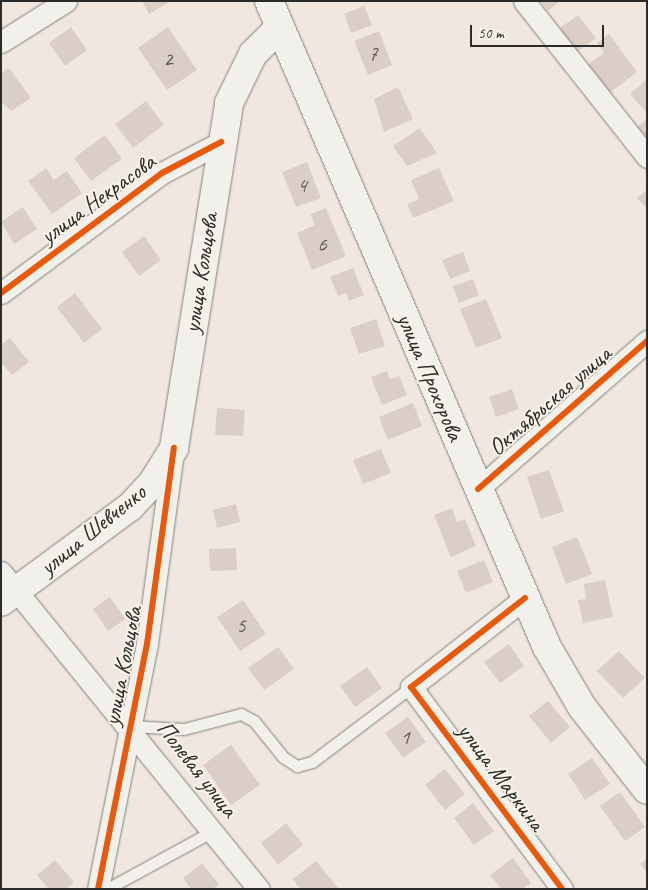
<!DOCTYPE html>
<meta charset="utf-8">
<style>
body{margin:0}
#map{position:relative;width:648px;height:890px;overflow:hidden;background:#f0e8e0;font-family:Caveat,sans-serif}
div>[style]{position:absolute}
.building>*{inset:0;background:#dbcec6}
.roads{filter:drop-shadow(0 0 1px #84807c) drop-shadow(0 0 1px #84807c)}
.service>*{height:11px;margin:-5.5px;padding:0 5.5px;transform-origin:5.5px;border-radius:5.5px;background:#f2f0eb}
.minor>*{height:21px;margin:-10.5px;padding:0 10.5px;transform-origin:10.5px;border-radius:10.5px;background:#f2f0eb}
.secondary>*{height:28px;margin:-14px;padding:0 14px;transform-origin:14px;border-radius:14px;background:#f2f0eb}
.primary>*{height:28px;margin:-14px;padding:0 14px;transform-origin:14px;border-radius:14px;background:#f2f0eb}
.cycleway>*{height:6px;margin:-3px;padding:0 3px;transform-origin:3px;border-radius:3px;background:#e8590c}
span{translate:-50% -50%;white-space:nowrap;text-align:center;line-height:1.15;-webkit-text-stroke:4px #f7f3e8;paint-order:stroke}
.number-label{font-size:21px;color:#595653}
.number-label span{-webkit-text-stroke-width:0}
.street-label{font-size:24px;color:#2b2b2b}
.frame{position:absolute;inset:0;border:2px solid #2b2b2b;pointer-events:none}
.scale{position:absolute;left:470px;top:25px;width:134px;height:22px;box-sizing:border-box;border:2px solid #2b2b2b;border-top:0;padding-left:6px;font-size:15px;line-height:18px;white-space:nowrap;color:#2b2b2b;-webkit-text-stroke:4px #f7f3e8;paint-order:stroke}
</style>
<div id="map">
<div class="building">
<i style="clip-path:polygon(142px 1px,171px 1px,149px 14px)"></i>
<i style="clip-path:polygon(541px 1px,560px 1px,548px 11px)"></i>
<i style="clip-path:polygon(364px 6px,372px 25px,351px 33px,344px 14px)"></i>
<i style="clip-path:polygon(578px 15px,596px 38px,577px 52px,559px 29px)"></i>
<i style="clip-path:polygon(71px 27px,87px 50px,65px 66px,49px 43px)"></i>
<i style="clip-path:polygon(168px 27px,197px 70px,167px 90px,138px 48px)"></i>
<i style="clip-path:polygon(379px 31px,392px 65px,368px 75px,354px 41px)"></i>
<i style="clip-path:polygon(609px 34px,637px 72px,607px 95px,585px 67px,604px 53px,597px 43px)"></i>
<i style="clip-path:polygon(9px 68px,31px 98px,11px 111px,1px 102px,1px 73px)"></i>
<i style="clip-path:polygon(647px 79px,647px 113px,630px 94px)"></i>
<i style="clip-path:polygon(398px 87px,413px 119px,384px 132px,374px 99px)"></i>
<i style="clip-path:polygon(146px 101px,164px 125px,133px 148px,115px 124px)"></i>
<i style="clip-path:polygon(647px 119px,647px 138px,637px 127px)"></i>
<i style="clip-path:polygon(420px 128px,437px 153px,407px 166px,393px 146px)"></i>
<i style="clip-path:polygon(105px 135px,122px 159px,91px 181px,74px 158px)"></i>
<i style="clip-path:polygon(307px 162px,321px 198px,296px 207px,282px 172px)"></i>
<i style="clip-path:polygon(46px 168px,54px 180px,67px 171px,82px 193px,52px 214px,28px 181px)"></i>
<i style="clip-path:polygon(439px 168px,454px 201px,413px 218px,407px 204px,419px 199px,411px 180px)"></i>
<i style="clip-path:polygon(647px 190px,647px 205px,645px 207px,637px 198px)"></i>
<i style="clip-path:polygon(23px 207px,37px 229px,14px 244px,1px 222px)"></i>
<i style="clip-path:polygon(326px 208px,346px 256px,312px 270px,297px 233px,315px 225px,310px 214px)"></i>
<i style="clip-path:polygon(144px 236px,161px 260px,139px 276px,122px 252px)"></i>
<i style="clip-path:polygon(463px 252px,470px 271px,450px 279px,442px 260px)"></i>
<i style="clip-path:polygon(353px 268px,364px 295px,349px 301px,346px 293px,338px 296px,330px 277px)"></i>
<i style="clip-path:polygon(473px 279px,479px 295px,459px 303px,453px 286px)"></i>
<i style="clip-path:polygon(75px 293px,102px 329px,84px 343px,57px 307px)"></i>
<i style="clip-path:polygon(486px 299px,502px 338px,476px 348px,460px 309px)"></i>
<i style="clip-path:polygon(376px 319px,385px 346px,359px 354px,350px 328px)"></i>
<i style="clip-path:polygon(10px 338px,29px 362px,12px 375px,1px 362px,1px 345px)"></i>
<i style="clip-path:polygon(387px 371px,390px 379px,399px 376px,407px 395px,382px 405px,371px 377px)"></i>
<i style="clip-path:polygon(512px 389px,519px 409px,496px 417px,489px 397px)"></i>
<i style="clip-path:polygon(413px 403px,422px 426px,388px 440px,379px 417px)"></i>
<i style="clip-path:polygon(217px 408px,245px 410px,243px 436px,215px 435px)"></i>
<i style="clip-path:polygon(381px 449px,391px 473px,363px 484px,353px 460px)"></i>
<i style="clip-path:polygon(549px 470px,564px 511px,541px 519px,527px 477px)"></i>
<i style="clip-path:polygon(236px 504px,240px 522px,217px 528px,213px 510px)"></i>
<i style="clip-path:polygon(452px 508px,457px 522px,465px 519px,476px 546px,451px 557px,434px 515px)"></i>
<i style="clip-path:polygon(577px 537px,592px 574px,566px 584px,552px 547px)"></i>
<i style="clip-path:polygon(236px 548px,237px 570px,210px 571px,209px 549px)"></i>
<i style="clip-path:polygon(484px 560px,493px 582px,466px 593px,457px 571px)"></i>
<i style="clip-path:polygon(605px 580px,613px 617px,583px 623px,578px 600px,586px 599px,584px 584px)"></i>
<i style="clip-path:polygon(110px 597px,125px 619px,108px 631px,93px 609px)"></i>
<i style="clip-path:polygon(243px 600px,266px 634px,240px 651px,217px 617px)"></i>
<i style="clip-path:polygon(509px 644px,524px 666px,500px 683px,484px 662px)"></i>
<i style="clip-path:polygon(278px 647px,294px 669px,264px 690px,248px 668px)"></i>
<i style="clip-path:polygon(619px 651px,645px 678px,623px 698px,597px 671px)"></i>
<i style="clip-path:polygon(367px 667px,382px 688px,355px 707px,340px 686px)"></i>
<i style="clip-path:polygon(548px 701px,570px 727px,551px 743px,529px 716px)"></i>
<i style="clip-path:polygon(408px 717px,426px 742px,403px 758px,385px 733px)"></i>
<i style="clip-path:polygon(231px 745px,260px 785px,231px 805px,203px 765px)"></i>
<i style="clip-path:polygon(592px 758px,610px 784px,585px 800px,568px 774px)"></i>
<i style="clip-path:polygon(445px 769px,465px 794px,445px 810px,425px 785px)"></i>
<i style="clip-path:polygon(620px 792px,645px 827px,625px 841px,600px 806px)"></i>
<i style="clip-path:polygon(473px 803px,494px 831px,474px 845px,454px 818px)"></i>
<i style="clip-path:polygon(286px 823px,303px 845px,278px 865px,261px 843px)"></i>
<i style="clip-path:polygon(513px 858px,531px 883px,522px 889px,501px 889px,490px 875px)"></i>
<i style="clip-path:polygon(647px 859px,647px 873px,640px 864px)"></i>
<i style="clip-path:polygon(55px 860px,74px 882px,66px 889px,49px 889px,37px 875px)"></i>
<i style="clip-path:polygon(316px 861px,339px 889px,300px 889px,293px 879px)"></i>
<i style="clip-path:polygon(202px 863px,219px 884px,213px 889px,191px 889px,183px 878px)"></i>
</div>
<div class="roads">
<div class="service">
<i style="left:130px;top:726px;width:54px;rotate:3.2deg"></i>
<i style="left:184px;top:729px;width:59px;rotate:-14.7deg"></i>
<i style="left:241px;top:714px;width:15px;rotate:28deg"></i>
<i style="left:254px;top:721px;width:46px;rotate:51.1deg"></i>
<i style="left:283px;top:757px;width:17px;rotate:33deg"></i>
<i style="left:297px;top:766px;width:16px;rotate:-15deg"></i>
<i style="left:312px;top:762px;width:124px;rotate:-37.1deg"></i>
<i style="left:107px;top:889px;width:121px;rotate:-28.7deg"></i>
</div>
<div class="minor">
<i style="left:524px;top:1px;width:199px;rotate:51.7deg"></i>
<i style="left:1px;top:42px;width:77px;rotate:-32.2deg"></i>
<i style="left:1px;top:293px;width:201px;rotate:-36.7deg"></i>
<i style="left:162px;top:173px;width:67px;rotate:-27.7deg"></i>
<i style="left:478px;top:489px;width:225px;rotate:-41.2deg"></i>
<i style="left:1px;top:572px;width:409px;rotate:50.9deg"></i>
<i style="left:525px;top:598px;width:145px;rotate:142deg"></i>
<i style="left:411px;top:687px;width:252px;rotate:53.2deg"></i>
<i style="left:98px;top:889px;width:250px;rotate:-78.7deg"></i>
<i style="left:147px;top:644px;width:195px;rotate:-82.3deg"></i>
</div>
<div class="secondary">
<i style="left:1px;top:602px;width:160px;rotate:-36.4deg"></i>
<i style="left:130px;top:507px;width:34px;rotate:-47deg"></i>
<i style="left:153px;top:482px;width:40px;rotate:-58deg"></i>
<i style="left:174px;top:448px;width:349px;rotate:-80.9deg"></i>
<i style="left:229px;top:103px;width:55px;rotate:-63.9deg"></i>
<i style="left:253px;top:54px;width:38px;rotate:-45deg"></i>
</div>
<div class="primary">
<i style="left:269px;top:1px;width:703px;rotate:66.72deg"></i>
<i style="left:547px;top:647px;width:69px;rotate:59.7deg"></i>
<i style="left:582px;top:707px;width:105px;rotate:51.9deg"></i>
</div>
</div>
<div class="cycleway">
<i style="left:1px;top:293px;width:201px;rotate:-36.7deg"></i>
<i style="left:162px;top:173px;width:67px;rotate:-27.7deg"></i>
<i style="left:478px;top:489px;width:225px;rotate:-41.2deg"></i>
<i style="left:525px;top:598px;width:145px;rotate:142deg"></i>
<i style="left:411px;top:687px;width:252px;rotate:53.2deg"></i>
<i style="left:98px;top:889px;width:250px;rotate:-78.7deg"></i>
<i style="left:147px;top:644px;width:198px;rotate:-82.2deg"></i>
</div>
<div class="number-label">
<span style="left:373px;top:53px">7</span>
<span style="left:168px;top:59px">2</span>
<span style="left:302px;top:185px">4</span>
<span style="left:322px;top:244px">6</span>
<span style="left:241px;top:625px">5</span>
<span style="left:405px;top:737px">1</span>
</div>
<div class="street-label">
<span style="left:98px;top:199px;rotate:-36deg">улица Некрасова</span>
<span style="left:201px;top:273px;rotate:-81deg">улица Кольцова</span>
<span style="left:430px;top:377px;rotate:67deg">улица Прохорова</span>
<span style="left:550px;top:401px;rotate:-41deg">Октябрьская улица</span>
<span style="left:93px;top:530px;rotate:-39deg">улица Шевченко</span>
<span style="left:123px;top:666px;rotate:-79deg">улица Кольцова</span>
<span style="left:197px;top:769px;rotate:52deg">Полевая улица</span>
<span style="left:501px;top:777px;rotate:53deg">улица Маркина</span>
</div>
<div class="frame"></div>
<div class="scale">50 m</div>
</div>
